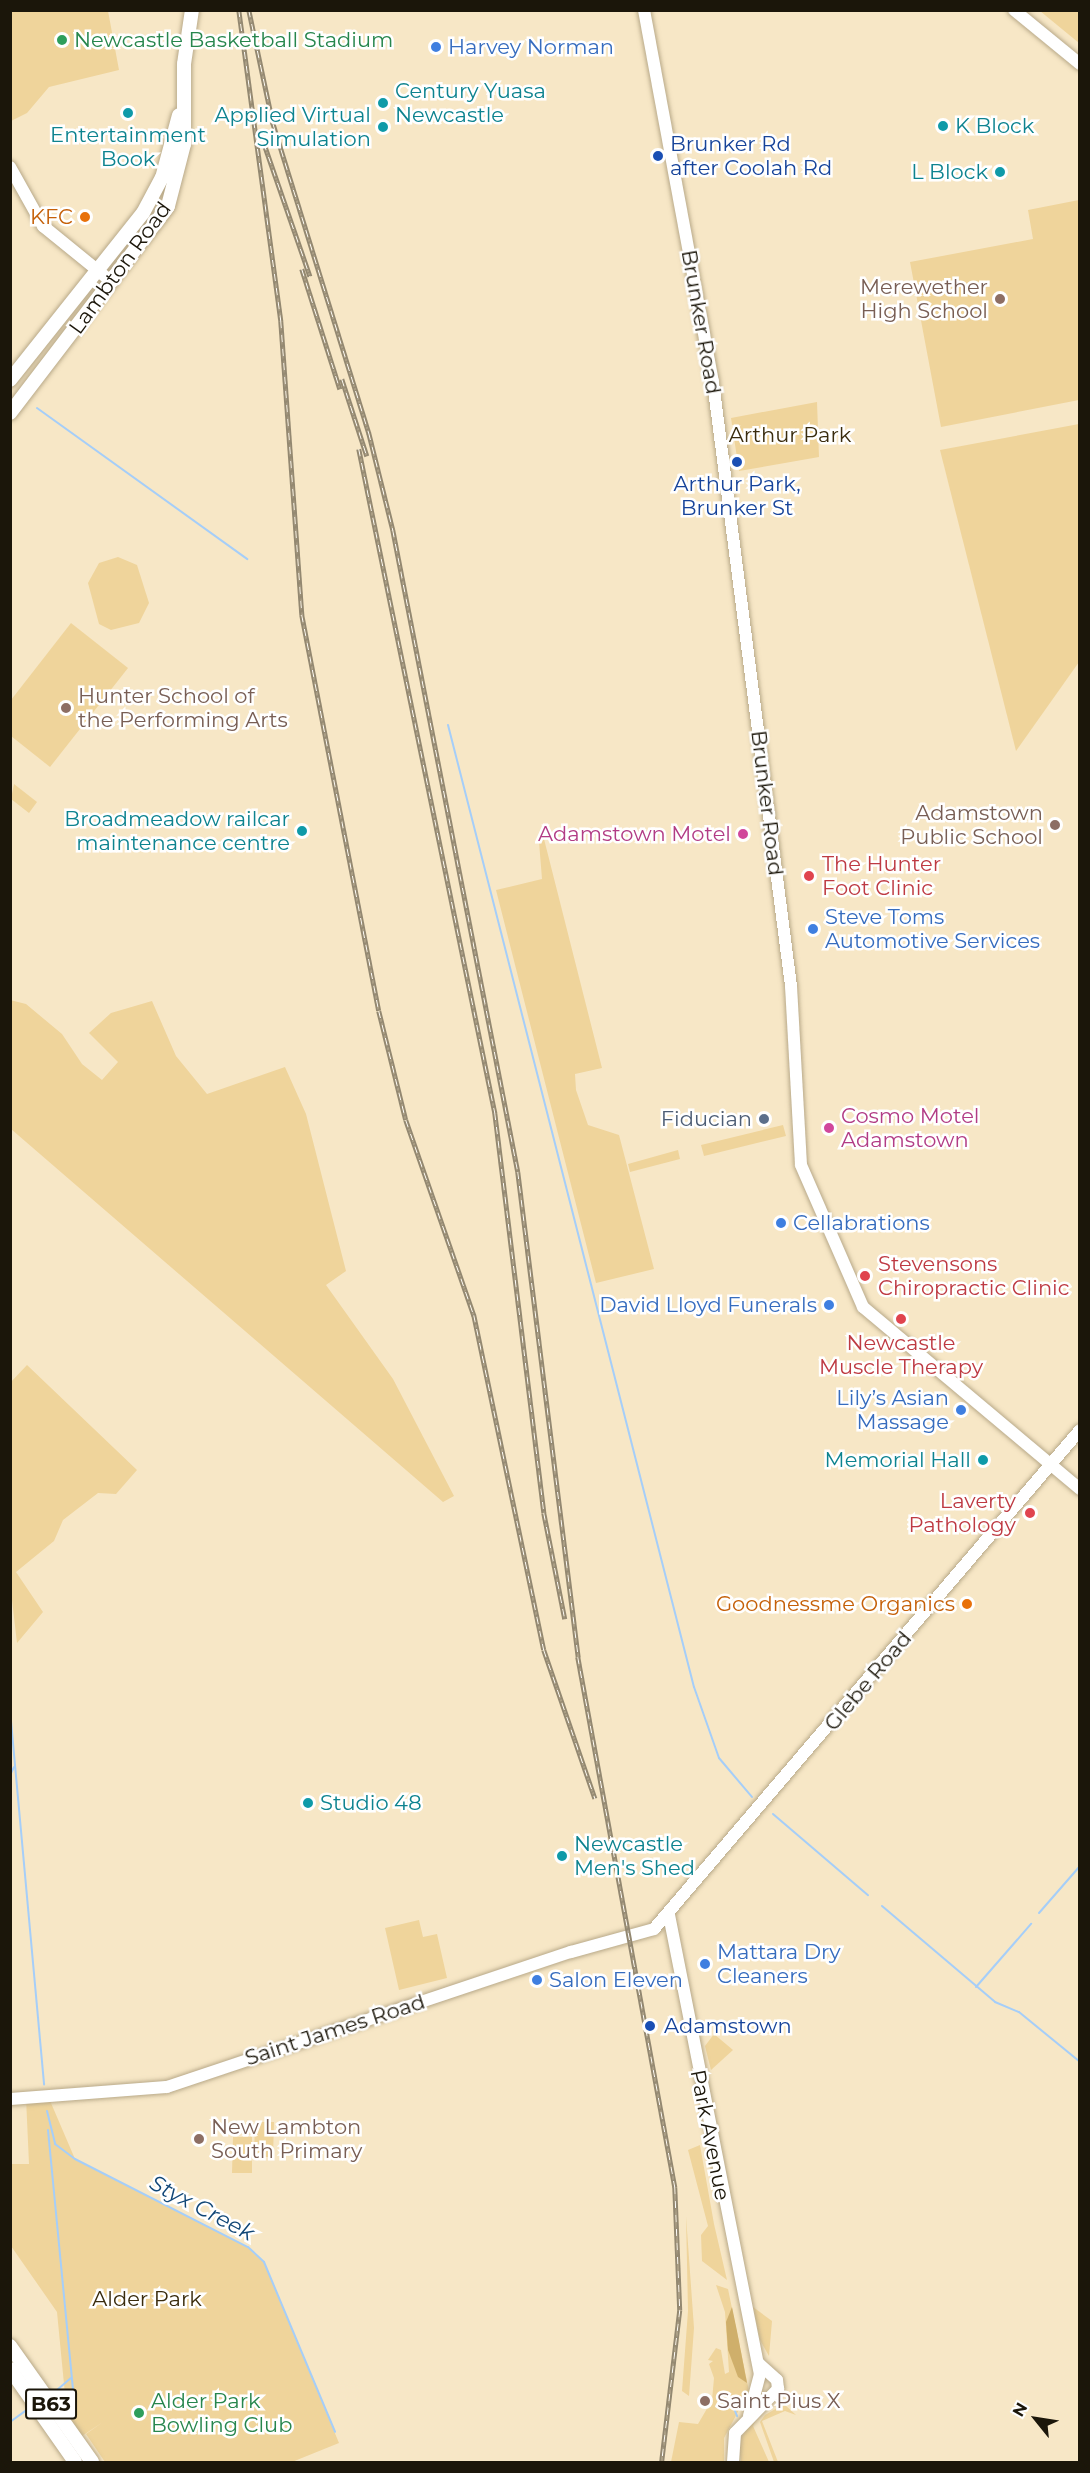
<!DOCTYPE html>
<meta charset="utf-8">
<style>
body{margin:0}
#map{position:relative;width:1090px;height:2473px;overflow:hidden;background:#f7e7c6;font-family:Montserrat,sans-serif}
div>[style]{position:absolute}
.green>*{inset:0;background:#efd49b}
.forest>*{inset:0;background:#cfaf6b}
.stream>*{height:2px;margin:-1px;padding:0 1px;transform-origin:1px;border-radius:1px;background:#a5cef9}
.roads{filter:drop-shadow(0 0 2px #b8a989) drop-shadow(0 0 2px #b8a989)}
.secondary>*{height:12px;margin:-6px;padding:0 6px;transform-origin:6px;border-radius:6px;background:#fff}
.primary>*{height:14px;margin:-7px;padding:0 7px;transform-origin:7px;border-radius:7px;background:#fff}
.rail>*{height:4.5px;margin-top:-2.25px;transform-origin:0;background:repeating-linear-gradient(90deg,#fff 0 7px,#938871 0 14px);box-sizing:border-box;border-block:2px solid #938871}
.dots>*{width:16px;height:16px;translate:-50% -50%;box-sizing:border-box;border:3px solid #fff;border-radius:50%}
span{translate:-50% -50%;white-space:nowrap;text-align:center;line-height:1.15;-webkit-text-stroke:5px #fff;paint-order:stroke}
.shield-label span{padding:2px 4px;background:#fff;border:2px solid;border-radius:4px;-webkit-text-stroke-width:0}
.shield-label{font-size:20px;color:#1b160a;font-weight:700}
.leisure-label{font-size:21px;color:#27864d}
.left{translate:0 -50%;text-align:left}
.shop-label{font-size:21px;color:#366cbe}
.right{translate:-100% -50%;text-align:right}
.culture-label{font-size:21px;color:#0d838f}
.transit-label{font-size:21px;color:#164399}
.food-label{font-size:21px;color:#c56008}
.street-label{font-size:21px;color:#1b160a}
.education-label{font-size:21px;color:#785e54}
.park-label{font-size:21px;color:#3a2c0d}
.hotel-label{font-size:21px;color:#b23c85}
.health-label{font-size:21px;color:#be3a42}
.service-label{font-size:21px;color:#4e5e75}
.water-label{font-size:22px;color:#104676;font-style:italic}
.frame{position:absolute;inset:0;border:12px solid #1b160a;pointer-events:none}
.north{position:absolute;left:1006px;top:2389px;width:60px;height:60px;-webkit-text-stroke:4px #fff;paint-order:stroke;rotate:300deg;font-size:16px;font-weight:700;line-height:24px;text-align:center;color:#1b160a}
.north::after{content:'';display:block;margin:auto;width:21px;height:27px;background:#1b160a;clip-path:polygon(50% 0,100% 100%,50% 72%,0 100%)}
</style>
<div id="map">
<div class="green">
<i style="clip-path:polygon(11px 10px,108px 11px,119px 70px,49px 87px,27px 113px,11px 121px)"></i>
<i style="clip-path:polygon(1040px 11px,1079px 11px,1079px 43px)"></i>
<i style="clip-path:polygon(1079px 200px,1079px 400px,941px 427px,910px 262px,1033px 239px,1028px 210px)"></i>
<i style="clip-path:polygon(817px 402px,819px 457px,739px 471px,731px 418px)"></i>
<i style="clip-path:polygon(1079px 424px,1079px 662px,1016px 751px,940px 450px)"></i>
<i style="clip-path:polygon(118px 557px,137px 565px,149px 603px,139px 623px,111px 630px,99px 624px,88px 583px,99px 563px)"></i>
<i style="clip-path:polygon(71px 623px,128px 668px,50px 767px,11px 736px,11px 700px)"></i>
<i style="clip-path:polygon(14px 784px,37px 802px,29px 813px,11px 799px)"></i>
<i style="clip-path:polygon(544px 839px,602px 1068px,575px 1074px,576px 1090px,588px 1125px,619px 1135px,654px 1269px,596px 1283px,496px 890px,542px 879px,539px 842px)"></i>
<i style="clip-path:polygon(10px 1000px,26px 1004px,62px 1034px,82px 1064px,102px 1080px,118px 1062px,89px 1033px,111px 1013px,152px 1001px,176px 1056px,207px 1094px,285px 1067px,306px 1114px,346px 1271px,326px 1285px,393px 1379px,454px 1496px,443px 1502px,11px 1129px)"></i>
<i style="clip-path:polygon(783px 1125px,786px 1136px,704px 1156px,701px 1145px)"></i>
<i style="clip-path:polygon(678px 1150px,680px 1159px,630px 1172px,628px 1164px)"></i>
<i style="clip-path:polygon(27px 1365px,137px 1470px,116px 1494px,98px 1493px,63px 1520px,54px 1541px,16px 1572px,43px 1612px,17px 1643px,10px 1583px,10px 1383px)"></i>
<i style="clip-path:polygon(419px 1920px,423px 1937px,437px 1934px,447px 1978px,399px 1990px,385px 1928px)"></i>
<i style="clip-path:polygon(714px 2034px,733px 2050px,711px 2070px,705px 2046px)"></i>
<i style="clip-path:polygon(48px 2096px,75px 2159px,248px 2247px,264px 2262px,339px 2443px,292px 2462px,105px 2462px,86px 2434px,103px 2422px,82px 2436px,67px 2415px,57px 2312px,11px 2246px,10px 2164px,29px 2164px,26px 2098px)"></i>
<i style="clip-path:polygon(255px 2122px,274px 2122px,273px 2157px,254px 2157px)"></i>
<i style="clip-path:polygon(233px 2137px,252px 2137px,252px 2173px,232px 2173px)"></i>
<i style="clip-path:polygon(700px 2145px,714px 2224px,727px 2280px,702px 2261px,701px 2235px,708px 2226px,688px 2150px)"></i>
<i style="clip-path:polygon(686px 2216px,694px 2328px,689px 2396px,682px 2391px,688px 2311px)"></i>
<i style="clip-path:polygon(716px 2285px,728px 2289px,749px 2391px,724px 2438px,724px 2462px,671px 2462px,679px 2422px,698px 2424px,712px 2400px,714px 2378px,709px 2364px,713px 2361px,708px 2360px,716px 2348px,721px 2350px,725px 2374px,729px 2372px,725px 2312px)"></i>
<i style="clip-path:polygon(753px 2307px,772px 2321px,769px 2356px,760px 2340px)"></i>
<i style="clip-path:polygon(784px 2404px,796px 2415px,785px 2411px,762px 2421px,778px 2462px,774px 2462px,760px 2422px,765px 2415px)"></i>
<i style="clip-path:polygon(758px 2415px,753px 2426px,769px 2462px,741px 2462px,738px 2441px)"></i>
</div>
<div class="forest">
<i style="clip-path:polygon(732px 2307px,737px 2331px,747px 2383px,738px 2377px,728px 2350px,726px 2322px)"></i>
</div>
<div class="stream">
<i style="left:37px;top:408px;width:259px;rotate:35.7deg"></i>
<i style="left:448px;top:725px;width:993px;rotate:75.66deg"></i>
<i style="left:694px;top:1687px;width:75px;rotate:70.6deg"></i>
<i style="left:719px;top:1758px;width:51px;rotate:49.8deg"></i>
<i style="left:10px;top:1710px;width:376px;rotate:84.8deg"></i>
<i style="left:10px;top:1775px;width:9px;rotate:-63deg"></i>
<i style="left:773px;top:1814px;width:125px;rotate:40.5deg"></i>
<i style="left:882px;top:1906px;width:148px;rotate:40.3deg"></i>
<i style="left:995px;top:2002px;width:26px;rotate:23deg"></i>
<i style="left:1019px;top:2012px;width:79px;rotate:39.3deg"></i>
<i style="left:1039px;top:1913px;width:62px;rotate:-48.9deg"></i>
<i style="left:976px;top:1987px;width:84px;rotate:-48.9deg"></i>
<i style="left:47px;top:2111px;width:34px;rotate:76deg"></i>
<i style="left:55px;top:2144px;width:25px;rotate:37deg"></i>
<i style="left:75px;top:2159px;width:194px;rotate:27deg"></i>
<i style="left:248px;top:2247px;width:22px;rotate:43deg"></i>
<i style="left:264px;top:2262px;width:184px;rotate:67.3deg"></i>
<i style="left:48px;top:2130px;width:279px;rotate:84.5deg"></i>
<i style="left:57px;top:2390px;width:18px;rotate:-41deg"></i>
<i style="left:733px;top:2406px;width:11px;rotate:68deg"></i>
<i style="left:10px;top:2422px;width:19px;rotate:-36deg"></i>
</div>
<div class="roads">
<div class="secondary">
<i style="left:644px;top:10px;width:378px;rotate:79.5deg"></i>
<i style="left:713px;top:382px;width:609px;rotate:82.64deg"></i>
<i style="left:791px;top:986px;width:179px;rotate:86.8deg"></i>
<i style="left:801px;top:1165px;width:155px;rotate:66.4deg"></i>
<i style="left:863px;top:1307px;width:283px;rotate:40deg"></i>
<i style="left:1014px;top:10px;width:85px;rotate:39.3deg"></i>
<i style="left:10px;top:167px;width:68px;rotate:60.8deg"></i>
<i style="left:43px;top:226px;width:89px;rotate:39.1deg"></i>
<i style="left:669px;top:1915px;width:468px;rotate:78.8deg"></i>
<i style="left:760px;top:2374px;width:43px;rotate:104.7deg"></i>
<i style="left:10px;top:2099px;width:157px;rotate:-4.4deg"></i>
<i style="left:167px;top:2087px;width:426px;rotate:-18.5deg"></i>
<i style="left:571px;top:1952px;width:86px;rotate:-15.5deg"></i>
<i style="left:654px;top:1929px;width:656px;rotate:-49.51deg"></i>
<i style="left:733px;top:2462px;width:29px;rotate:-86deg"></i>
<i style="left:735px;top:2433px;width:62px;rotate:-45.7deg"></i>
<i style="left:778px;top:2389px;width:9px;rotate:-96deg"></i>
<i style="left:777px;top:2380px;width:24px;rotate:-138deg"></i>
</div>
<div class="primary">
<i style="left:10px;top:380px;width:213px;rotate:-51.5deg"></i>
<i style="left:143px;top:213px;width:40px;rotate:-62deg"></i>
<i style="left:162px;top:178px;width:65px;rotate:-74.9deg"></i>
<i style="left:10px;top:413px;width:260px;rotate:-52.6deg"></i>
<i style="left:168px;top:206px;width:64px;rotate:-75.5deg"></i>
<i style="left:184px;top:144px;width:80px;rotate:-90deg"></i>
<i style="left:184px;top:64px;width:55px;rotate:-81.6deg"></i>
<i style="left:10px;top:2346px;width:142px;rotate:54.7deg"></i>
<i style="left:10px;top:2369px;width:113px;rotate:55deg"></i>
</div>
</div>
<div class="rail">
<i style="left:239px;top:10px;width:314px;rotate:82.3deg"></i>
<i style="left:281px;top:321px;width:295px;rotate:85.9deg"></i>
<i style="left:302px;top:615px;width:403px;rotate:79deg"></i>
<i style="left:379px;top:1011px;width:112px;rotate:76.1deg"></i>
<i style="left:406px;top:1120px;width:207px;rotate:70.8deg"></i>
<i style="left:474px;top:1315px;width:342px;rotate:78.2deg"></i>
<i style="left:544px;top:1650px;width:157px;rotate:71deg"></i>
<i style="left:249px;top:10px;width:116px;rotate:78deg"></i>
<i style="left:273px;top:123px;width:325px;rotate:72.8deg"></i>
<i style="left:369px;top:433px;width:100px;rotate:76.1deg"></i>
<i style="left:393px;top:530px;width:654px;rotate:78.98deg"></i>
<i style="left:518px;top:1172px;width:489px;rotate:82.9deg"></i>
<i style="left:578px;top:1657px;width:539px;rotate:79.63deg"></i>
<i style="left:675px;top:2187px;width:123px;rotate:87.7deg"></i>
<i style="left:680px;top:2310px;width:153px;rotate:96.8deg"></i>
<i style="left:264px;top:143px;width:141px;rotate:70.9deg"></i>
<i style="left:302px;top:269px;width:126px;rotate:72.4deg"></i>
<i style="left:342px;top:379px;width:81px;rotate:72deg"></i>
<i style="left:359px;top:449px;width:678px;rotate:78.42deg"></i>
<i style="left:495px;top:1113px;width:403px;rotate:83deg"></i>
<i style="left:544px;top:1513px;width:108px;rotate:78.8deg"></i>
</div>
<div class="dots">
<i style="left:62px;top:40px;background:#2e9e5b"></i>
<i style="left:436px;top:47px;background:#3f7fe0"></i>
<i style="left:383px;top:103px;background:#0f9aa8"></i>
<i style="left:128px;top:113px;background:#0f9aa8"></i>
<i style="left:943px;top:126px;background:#0f9aa8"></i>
<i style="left:383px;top:127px;background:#0f9aa8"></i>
<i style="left:658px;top:156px;background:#1a4fb4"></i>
<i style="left:1000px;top:172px;background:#0f9aa8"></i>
<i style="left:85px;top:217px;background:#e8710a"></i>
<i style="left:1000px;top:299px;background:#8d6e63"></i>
<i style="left:737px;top:462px;background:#1a4fb4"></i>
<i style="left:66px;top:708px;background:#8d6e63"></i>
<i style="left:1055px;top:825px;background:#8d6e63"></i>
<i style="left:302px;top:831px;background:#0f9aa8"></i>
<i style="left:743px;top:834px;background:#d1479c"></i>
<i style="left:809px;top:876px;background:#e0444e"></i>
<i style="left:813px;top:929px;background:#3f7fe0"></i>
<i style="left:764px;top:1119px;background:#5c6f8a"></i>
<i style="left:829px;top:1128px;background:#d1479c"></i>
<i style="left:781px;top:1223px;background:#3f7fe0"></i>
<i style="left:865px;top:1276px;background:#e0444e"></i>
<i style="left:829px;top:1305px;background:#3f7fe0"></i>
<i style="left:901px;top:1319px;background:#e0444e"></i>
<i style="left:961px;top:1410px;background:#3f7fe0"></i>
<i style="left:983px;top:1460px;background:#0f9aa8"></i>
<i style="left:1030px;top:1513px;background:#e0444e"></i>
<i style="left:967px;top:1604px;background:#e8710a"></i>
<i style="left:308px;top:1803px;background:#0f9aa8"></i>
<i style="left:562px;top:1856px;background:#0f9aa8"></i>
<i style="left:705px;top:1964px;background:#3f7fe0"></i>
<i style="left:537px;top:1980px;background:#3f7fe0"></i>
<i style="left:650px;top:2026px;background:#1a4fb4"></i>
<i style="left:199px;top:2139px;background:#8d6e63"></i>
<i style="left:705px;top:2401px;background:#8d6e63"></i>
<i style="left:139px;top:2413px;background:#2e9e5b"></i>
</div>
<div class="shield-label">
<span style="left:51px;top:2404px">B63</span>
</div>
<div class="leisure-label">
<span class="left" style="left:74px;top:40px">Newcastle Basketball Stadium</span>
<span class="left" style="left:151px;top:2413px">Alder Park<br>Bowling Club</span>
</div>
<div class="shop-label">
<span class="left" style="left:448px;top:47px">Harvey Norman</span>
<span class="left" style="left:825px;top:929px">Steve Toms<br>Automotive Services</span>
<span class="left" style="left:793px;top:1223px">Cellabrations</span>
<span class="right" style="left:817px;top:1305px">David Lloyd Funerals</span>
<span class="right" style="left:949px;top:1410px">Lily’s Asian<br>Massage</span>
<span class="left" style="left:717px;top:1964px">Mattara Dry<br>Cleaners</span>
<span class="left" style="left:549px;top:1980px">Salon Eleven</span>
</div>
<div class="culture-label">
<span class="left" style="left:395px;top:103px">Century Yuasa<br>Newcastle</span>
<span class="right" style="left:371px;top:127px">Applied Virtual<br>Simulation</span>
<span class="left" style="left:955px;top:126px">K Block</span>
<span style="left:128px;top:147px">Entertainment<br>Book</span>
<span class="right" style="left:988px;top:172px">L Block</span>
<span class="right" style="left:290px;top:831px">Broadmeadow railcar<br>maintenance centre</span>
<span class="right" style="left:971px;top:1460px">Memorial Hall</span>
<span class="left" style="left:320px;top:1803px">Studio 48</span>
<span class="left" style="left:574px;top:1856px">Newcastle<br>Men's Shed</span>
</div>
<div class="transit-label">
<span class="left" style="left:670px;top:156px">Brunker Rd<br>after Coolah Rd</span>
<span style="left:737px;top:496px">Arthur Park,<br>Brunker St</span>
<span class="left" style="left:664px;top:2026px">Adamstown</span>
</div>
<div class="food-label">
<span class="right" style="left:73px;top:217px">KFC</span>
<span class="right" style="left:955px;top:1604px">Goodnessme Organics</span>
</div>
<div class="street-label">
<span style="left:120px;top:268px;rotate:-54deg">Lambton Road</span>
<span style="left:701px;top:322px;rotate:80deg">Brunker Road</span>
<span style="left:767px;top:803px;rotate:83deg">Brunker Road</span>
<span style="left:868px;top:1681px;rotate:-50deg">Glebe Road</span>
<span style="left:335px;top:2030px;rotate:-18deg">Saint James Road</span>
<span style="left:710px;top:2135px;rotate:79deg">Park Avenue</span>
</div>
<div class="education-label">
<span class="right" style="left:988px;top:299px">Merewether<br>High School</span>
<span class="left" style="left:78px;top:708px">Hunter School of<br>the Performing Arts</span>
<span class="right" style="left:1043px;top:825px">Adamstown<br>Public School</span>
<span class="left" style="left:211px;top:2139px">New Lambton<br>South Primary</span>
<span class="left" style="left:717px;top:2401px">Saint Pius X</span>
</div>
<div class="park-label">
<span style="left:790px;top:435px">Arthur Park</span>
<span style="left:147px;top:2299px">Alder Park</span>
</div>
<div class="hotel-label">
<span class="right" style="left:731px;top:834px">Adamstown Motel</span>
<span class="left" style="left:841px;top:1128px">Cosmo Motel<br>Adamstown</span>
</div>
<div class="health-label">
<span class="left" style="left:822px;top:876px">The Hunter<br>Foot Clinic</span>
<span class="left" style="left:878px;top:1276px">Stevensons<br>Chiropractic Clinic</span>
<span style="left:901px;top:1355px">Newcastle<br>Muscle Therapy</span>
<span class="right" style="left:1016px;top:1513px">Laverty<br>Pathology</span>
</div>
<div class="service-label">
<span class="right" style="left:752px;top:1119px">Fiducian</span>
</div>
<div class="water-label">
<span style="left:202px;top:2208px;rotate:28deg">Styx Creek</span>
</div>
<div class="frame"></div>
<div class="north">N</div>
</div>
